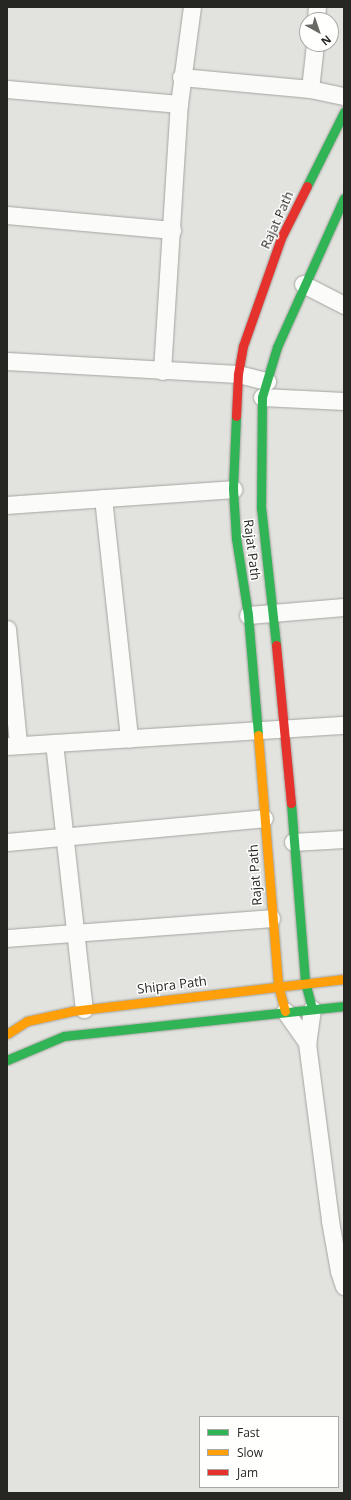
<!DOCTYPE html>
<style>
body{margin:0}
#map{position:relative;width:351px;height:1500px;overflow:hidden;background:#e2e2de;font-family:"Open Sans",sans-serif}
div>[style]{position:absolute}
.roads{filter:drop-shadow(0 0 1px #a4a4a0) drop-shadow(0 0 1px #a4a4a0)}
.street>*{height:17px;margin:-8.5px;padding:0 8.5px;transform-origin:8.5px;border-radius:8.5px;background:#fbfbfa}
.fast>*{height:9px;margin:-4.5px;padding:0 4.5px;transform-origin:4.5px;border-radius:4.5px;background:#30b455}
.slow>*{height:9px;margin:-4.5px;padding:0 4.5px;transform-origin:4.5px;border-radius:4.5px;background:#ff9f0a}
.jam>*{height:9px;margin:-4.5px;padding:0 4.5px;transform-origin:4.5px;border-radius:4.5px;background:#e5322d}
span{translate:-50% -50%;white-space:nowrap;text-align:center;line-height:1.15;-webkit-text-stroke:3px #fffffe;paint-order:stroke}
.street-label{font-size:13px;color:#262623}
.frame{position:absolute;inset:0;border:8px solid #262623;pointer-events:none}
.legend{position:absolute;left:199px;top:1416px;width:140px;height:72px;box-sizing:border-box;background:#fffffe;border:1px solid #a8a8a6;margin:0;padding:5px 7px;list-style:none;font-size:12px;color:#262623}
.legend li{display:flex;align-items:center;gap:8px;height:20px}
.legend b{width:20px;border:1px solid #a8a8a6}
.north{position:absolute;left:299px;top:12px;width:40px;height:40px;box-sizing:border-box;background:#fffffe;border:1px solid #a8a8a6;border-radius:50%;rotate:140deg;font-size:11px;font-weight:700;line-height:16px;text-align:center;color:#262623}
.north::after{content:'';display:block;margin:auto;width:14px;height:18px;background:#686864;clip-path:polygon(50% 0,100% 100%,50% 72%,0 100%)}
</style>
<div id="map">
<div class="roads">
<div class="street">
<i style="left:316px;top:20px;width:13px;rotate:-86deg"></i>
<i style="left:181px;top:77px;width:130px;rotate:5.3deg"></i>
<i style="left:310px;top:89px;width:35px;rotate:12deg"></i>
<i style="left:7px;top:89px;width:173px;rotate:5deg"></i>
<i style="left:310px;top:89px;width:45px;rotate:-83.7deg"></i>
<i style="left:7px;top:215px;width:166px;rotate:5.2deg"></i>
<i style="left:303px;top:284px;width:46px;rotate:27.1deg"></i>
<i style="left:7px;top:361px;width:231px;rotate:3.2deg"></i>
<i style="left:238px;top:374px;width:30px;rotate:14deg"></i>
<i style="left:162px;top:371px;width:268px;rotate:-86.4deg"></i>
<i style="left:179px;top:104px;width:98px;rotate:-82.4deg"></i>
<i style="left:262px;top:397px;width:82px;rotate:2.8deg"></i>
<i style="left:103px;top:498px;width:242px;rotate:83.8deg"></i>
<i style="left:7px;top:505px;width:227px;rotate:-4deg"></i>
<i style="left:248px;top:615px;width:96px;rotate:-4.8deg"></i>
<i style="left:7px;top:629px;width:116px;rotate:84.5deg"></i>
<i style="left:54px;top:743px;width:268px;rotate:83.6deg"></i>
<i style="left:7px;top:746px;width:338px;rotate:-3.6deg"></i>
<i style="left:7px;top:842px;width:258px;rotate:-5.3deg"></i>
<i style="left:293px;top:842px;width:51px;rotate:-3.4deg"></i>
<i style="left:7px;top:938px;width:265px;rotate:-4.3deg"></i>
<i style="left:312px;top:1009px;width:34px;rotate:98deg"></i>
<i style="left:307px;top:1043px;width:179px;rotate:82.6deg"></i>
<i style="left:330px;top:1221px;width:51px;rotate:79.8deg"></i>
<i style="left:339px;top:1271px;width:16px;rotate:72deg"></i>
<i style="left:285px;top:1011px;width:39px;rotate:55deg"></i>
</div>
<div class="fast">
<i style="left:307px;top:186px;width:83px;rotate:-63.4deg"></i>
<i style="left:236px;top:416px;width:73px;rotate:92.4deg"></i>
<i style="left:233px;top:489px;width:49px;rotate:86.5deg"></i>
<i style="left:236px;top:538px;width:78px;rotate:81.1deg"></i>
<i style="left:248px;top:615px;width:120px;rotate:85.2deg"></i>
<i style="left:276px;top:645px;width:138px;rotate:-96.2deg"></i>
<i style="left:261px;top:508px;width:111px;rotate:-89.5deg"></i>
<i style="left:262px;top:397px;width:52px;rotate:-73.3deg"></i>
<i style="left:277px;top:347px;width:163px;rotate:-65.8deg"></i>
<i style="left:291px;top:803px;width:180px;rotate:85.5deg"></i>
<i style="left:305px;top:982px;width:28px;rotate:75deg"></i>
<i style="left:7px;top:1060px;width:62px;rotate:-22.8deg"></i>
<i style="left:64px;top:1036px;width:282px;rotate:-6.1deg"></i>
</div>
<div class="slow">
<i style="left:258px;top:735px;width:251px;rotate:85.4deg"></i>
<i style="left:278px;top:985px;width:27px;rotate:75deg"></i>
<i style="left:7px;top:1034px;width:24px;rotate:-33deg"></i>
<i style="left:27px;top:1021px;width:46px;rotate:-12.5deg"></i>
<i style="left:72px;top:1011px;width:274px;rotate:-6.7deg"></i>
</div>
<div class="jam">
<i style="left:236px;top:416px;width:42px;rotate:-87.3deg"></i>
<i style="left:238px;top:374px;width:28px;rotate:-80deg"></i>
<i style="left:243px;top:346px;width:114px;rotate:-70.6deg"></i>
<i style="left:281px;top:238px;width:58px;rotate:-63.4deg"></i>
<i style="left:276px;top:645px;width:159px;rotate:84.6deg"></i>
</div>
</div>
<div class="street-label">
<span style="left:277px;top:220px;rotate:-66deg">Rajat Path</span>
<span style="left:252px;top:550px;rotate:83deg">Rajat Path</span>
<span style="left:255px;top:875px;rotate:-94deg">Rajat Path</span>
<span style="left:172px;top:985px;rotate:-7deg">Shipra Path</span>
</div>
<div class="frame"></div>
<ul class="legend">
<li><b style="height:5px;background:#30b455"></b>Fast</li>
<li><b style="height:5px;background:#ff9f0a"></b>Slow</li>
<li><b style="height:5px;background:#e5322d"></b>Jam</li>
</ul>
<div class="north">N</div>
</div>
